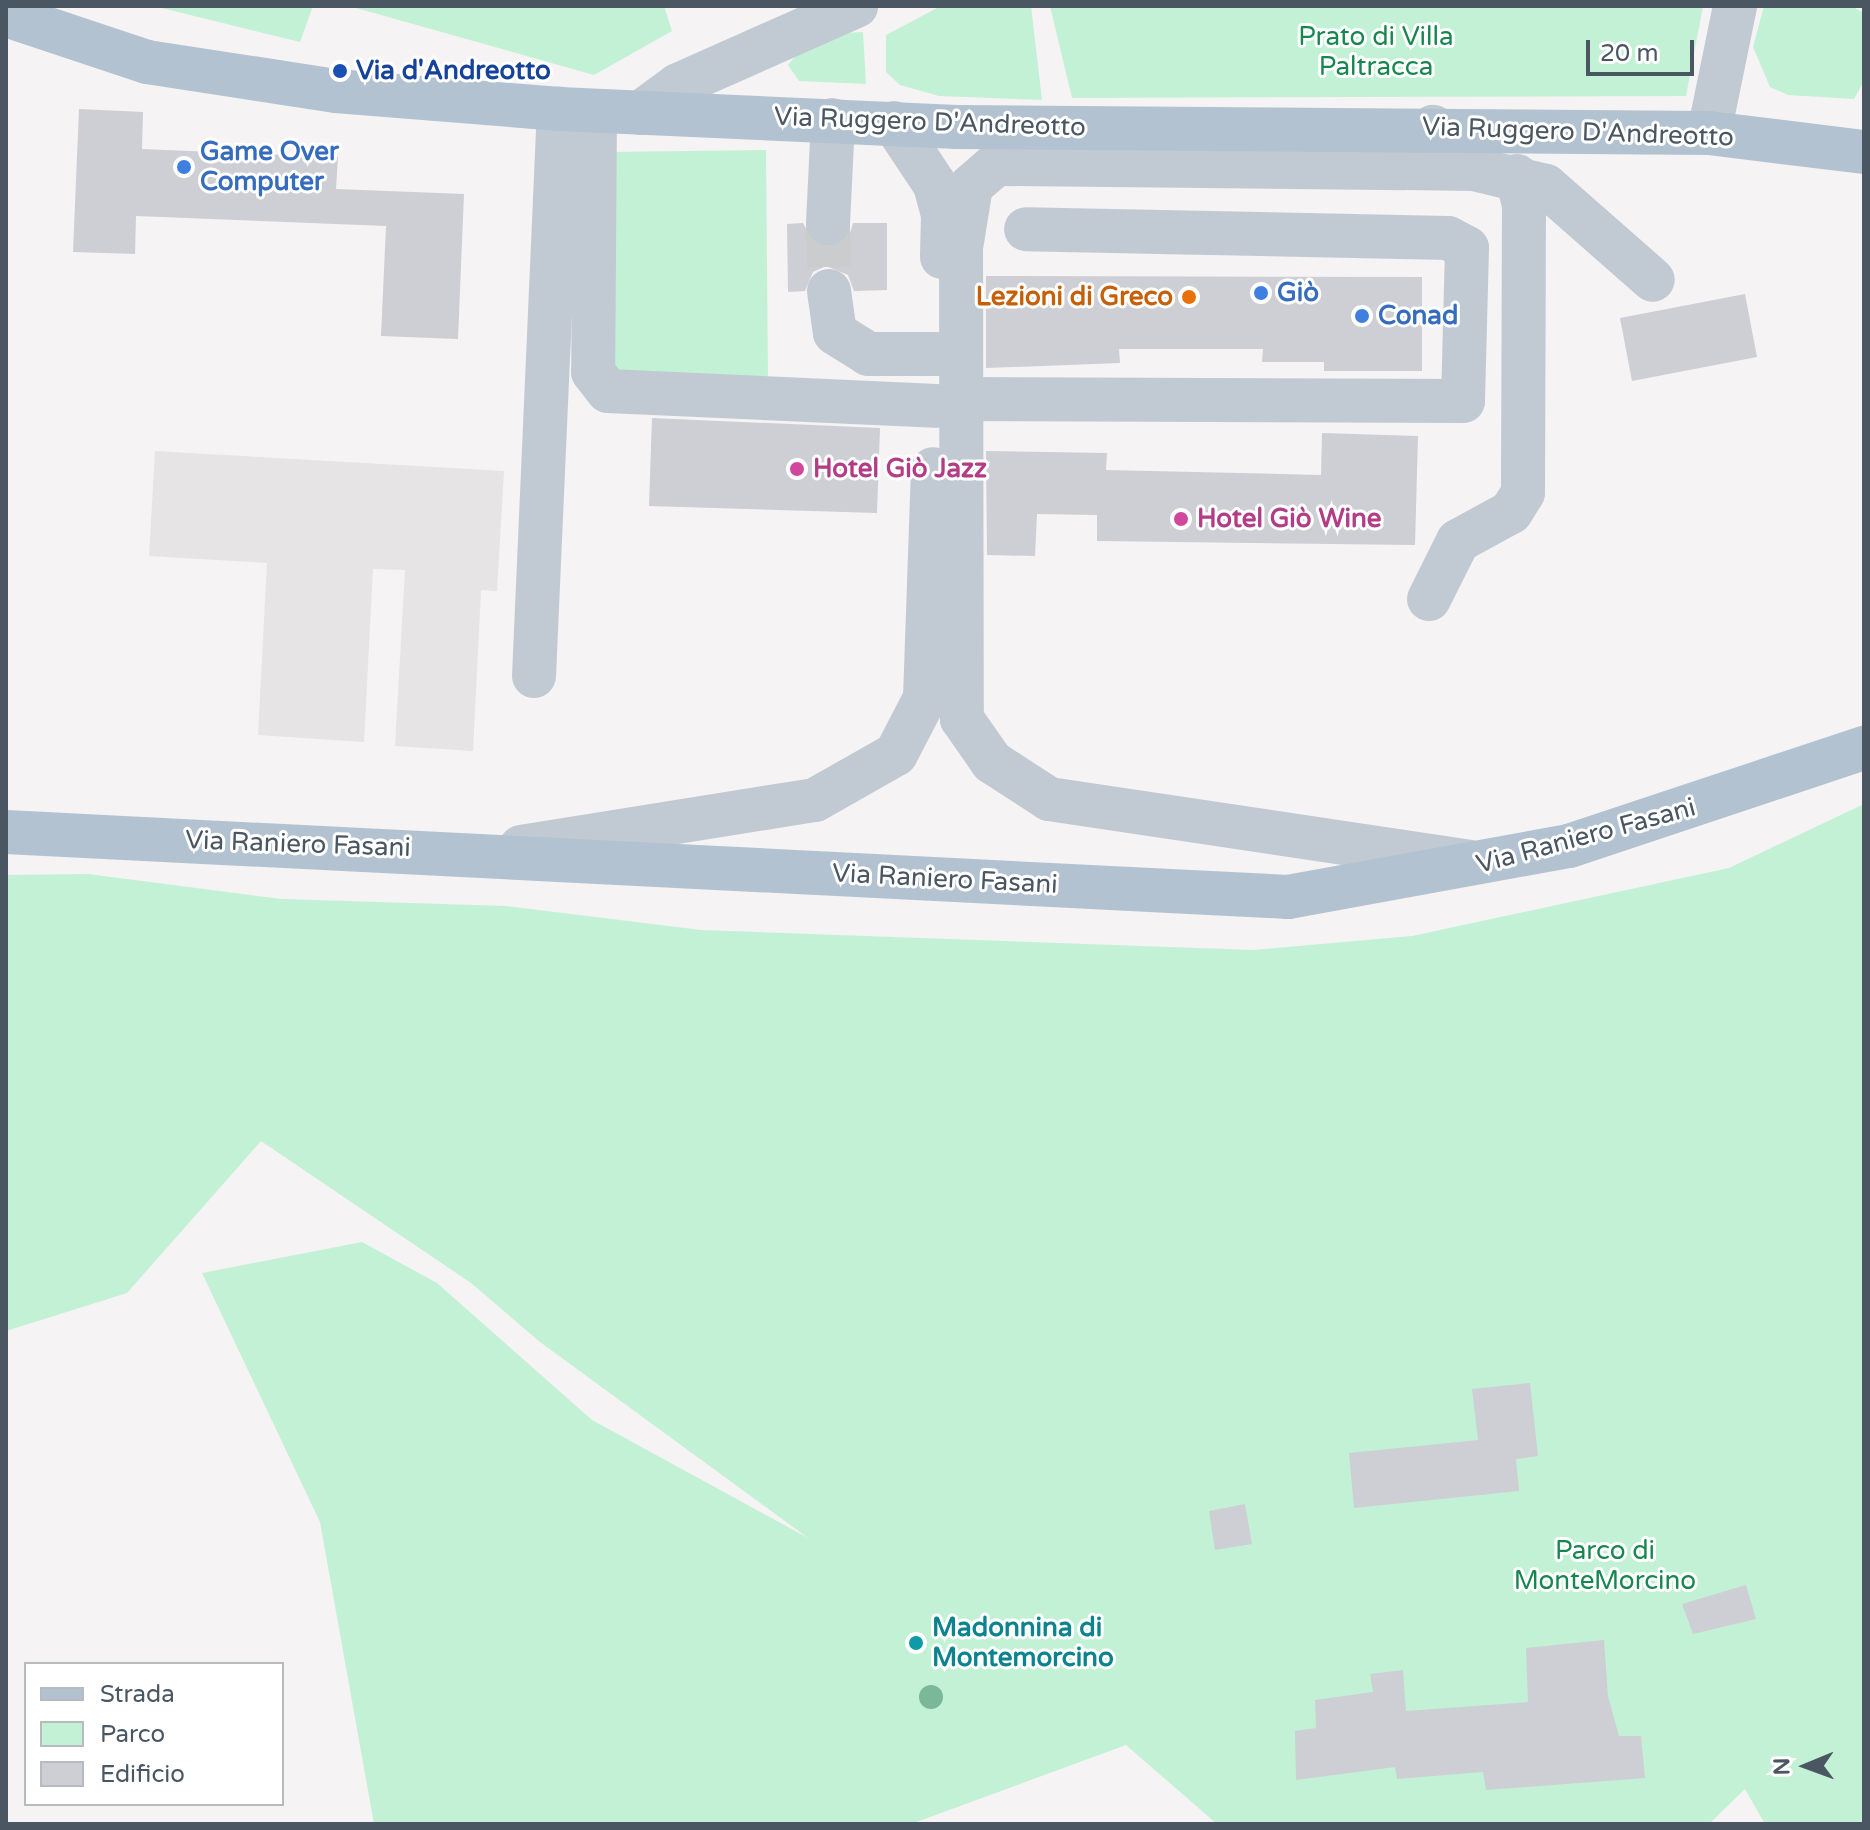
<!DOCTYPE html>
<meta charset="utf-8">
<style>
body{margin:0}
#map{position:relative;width:1870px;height:1830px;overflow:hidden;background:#f5f3f3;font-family:"Varela Round",sans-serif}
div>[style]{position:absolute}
.education>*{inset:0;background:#e6e4e5}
.green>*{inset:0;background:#c3f1d5}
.building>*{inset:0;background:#cdcfd5}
.minor-tunnel>*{height:44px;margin-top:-22px;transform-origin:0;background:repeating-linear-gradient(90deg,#caccce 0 44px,transparent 0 66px)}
.minor>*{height:44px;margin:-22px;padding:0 22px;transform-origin:22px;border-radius:22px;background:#c1cad2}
.major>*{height:44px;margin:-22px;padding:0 22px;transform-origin:22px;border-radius:22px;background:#b3c2d1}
.trees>*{width:24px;height:24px;margin:-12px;border-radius:50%;background:#7bb799}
.dots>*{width:22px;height:22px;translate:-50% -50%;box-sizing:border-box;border:4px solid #fff;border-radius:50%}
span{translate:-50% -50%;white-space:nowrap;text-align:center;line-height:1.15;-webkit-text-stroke:6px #fff;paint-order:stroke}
.park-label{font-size:26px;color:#17864f}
.transit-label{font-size:26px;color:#164399;font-weight:700}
.left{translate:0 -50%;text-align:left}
.street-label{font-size:26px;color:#4a5661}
.shop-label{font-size:26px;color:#366cbe;font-weight:700}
.food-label{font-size:26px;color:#c56008;font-weight:700}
.right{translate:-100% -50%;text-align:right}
.hotel-label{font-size:26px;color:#b23c85;font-weight:700}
.culture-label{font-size:26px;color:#0d838f;font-weight:700}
.frame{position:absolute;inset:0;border:8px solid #4a5661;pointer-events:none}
.legend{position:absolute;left:24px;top:1662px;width:260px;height:144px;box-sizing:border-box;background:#fff;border:2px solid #b7bbc0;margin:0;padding:10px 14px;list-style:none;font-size:24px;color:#4a5661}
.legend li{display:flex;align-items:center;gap:16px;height:40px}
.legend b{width:40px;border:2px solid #b7bbc0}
.north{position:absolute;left:1766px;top:1726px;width:80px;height:80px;-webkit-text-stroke:6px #fff;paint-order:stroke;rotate:269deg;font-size:22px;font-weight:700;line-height:32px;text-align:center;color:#4a5661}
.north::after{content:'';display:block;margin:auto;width:28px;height:36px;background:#4a5661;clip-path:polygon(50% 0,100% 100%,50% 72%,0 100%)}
.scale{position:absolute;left:1586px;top:40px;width:108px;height:36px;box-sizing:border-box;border:4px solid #4a5661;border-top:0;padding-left:10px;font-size:24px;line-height:28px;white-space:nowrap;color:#4a5661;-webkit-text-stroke:6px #fff;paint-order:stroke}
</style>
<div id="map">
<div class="education">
<i style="clip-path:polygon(155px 451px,504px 471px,497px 591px,481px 590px,473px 751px,395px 746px,405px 570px,373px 569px,364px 742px,258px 735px,267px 563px,149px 556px)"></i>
</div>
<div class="green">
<i style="clip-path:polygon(154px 6px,313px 6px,300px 42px)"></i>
<i style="clip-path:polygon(349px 6px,664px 6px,672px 31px,594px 75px)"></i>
<i style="clip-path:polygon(941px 6px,1031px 6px,1042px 100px,939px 96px,900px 85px,886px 72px,886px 35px)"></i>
<i style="clip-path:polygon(1050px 6px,1703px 6px,1686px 96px,1072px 98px)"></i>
<i style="clip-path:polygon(1764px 6px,1851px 6px,1864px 13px,1864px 81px,1854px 99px,1788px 95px,1770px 87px,1753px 47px)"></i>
<i style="clip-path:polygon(863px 32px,866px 84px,799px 81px,788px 65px,813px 35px)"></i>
<i style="clip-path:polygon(766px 150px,768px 380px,604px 373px,611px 152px)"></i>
<i style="clip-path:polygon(1864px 804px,1864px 1824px,1765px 1824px,1745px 1789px,1709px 1824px,1217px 1824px,1126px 1745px,911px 1824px,374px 1824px,320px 1522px,202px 1273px,362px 1242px,437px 1283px,592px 1420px,808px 1538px,540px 1342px,471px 1283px,261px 1141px,127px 1293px,6px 1331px,6px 875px,88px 874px,281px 899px,506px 906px,701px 930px,1253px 950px,1412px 936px,1729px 868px)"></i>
</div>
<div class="building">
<i style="clip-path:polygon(79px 109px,143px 112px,142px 149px,338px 157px,336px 189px,464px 194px,458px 339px,381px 336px,386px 226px,136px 216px,135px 254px,73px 252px)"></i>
<i style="clip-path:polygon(803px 223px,814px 244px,828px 248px,849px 237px,853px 223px,887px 223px,887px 290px,854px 291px,848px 275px,826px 266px,813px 272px,805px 291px,788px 292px,787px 224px)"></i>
<i style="clip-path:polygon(986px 276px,1422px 277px,1422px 371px,1324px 371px,1324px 362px,1262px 362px,1263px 349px,1119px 349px,1120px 363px,986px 368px)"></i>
<i style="clip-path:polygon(1745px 294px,1757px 357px,1632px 381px,1620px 318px)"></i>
<i style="clip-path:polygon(652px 418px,880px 428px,877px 513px,649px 506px)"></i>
<i style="clip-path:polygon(1322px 433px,1418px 436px,1415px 545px,1097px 541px,1097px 515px,1037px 514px,1035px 556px,987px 555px,986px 451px,1107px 453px,1106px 470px,1321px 475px)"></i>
<i style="clip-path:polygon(1530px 1383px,1538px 1456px,1516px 1459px,1519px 1491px,1354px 1508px,1349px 1453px,1478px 1440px,1472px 1389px)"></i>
<i style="clip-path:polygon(1245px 1504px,1252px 1544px,1215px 1550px,1209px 1511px)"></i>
<i style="clip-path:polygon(1746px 1585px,1756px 1619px,1693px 1634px,1682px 1604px)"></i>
<i style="clip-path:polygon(1604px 1640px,1608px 1696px,1619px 1736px,1641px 1736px,1645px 1778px,1486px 1790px,1483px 1772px,1397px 1779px,1395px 1767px,1296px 1780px,1295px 1731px,1316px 1728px,1315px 1700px,1373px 1692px,1370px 1674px,1403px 1670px,1406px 1711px,1528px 1702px,1526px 1648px)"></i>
</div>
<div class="minor-tunnel">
<i style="left:828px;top:223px;width:68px;rotate:89.2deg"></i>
</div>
<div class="minor">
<i style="left:595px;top:111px;width:261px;rotate:90.4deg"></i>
<i style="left:593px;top:372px;width:24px;rotate:52deg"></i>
<i style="left:608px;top:391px;width:328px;rotate:2.6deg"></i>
<i style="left:640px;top:113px;width:47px;rotate:-36.4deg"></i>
<i style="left:678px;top:85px;width:195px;rotate:-23.9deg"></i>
<i style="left:894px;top:123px;width:74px;rotate:56.5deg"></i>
<i style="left:935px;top:185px;width:31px;rotate:75deg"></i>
<i style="left:943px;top:215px;width:42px;rotate:91.4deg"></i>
<i style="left:1070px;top:132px;width:57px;rotate:163.8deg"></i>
<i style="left:1015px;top:148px;width:58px;rotate:139.2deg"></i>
<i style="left:971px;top:186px;width:63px;rotate:99.2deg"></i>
<i style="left:961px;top:248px;width:471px;rotate:89.9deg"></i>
<i style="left:962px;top:719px;width:52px;rotate:55.1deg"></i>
<i style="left:992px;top:762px;width:68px;rotate:33deg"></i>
<i style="left:1049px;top:799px;width:425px;rotate:8.5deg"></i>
<i style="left:1709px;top:133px;width:130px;rotate:-78.4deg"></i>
<i style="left:1005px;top:164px;width:400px;rotate:0.6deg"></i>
<i style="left:1405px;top:168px;width:50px;rotate:-55.7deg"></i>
<i style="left:1405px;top:168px;width:69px;rotate:0.8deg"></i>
<i style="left:1474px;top:169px;width:74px;rotate:13.3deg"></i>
<i style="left:1546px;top:186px;width:142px;rotate:41.3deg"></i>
<i style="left:828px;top:223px;width:103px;rotate:-87.2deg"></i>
<i style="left:829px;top:291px;width:42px;rotate:81.9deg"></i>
<i style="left:835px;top:333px;width:39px;rotate:32deg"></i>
<i style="left:868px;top:354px;width:70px"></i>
<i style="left:962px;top:399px;width:501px;rotate:0.23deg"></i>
<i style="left:1463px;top:401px;width:153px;rotate:-88.5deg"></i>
<i style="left:1467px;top:248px;width:21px;rotate:-152deg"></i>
<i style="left:1448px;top:238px;width:422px;rotate:-178.8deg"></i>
<i style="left:1429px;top:599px;width:65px;rotate:-63.4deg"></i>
<i style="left:1458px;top:541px;width:60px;rotate:-28.7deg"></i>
<i style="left:1511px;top:512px;width:22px;rotate:-58deg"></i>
<i style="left:1523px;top:493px;width:288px;rotate:-89.8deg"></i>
<i style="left:1524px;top:205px;width:30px;rotate:-104deg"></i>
<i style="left:534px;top:676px;width:568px;rotate:-87.48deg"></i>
<i style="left:521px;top:847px;width:298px;rotate:-9.1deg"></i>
<i style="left:815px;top:800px;width:93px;rotate:-29.6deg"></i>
<i style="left:896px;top:754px;width:63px;rotate:-62.6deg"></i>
<i style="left:925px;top:698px;width:229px;rotate:-88deg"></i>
</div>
<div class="major">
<i style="left:6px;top:15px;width:149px;rotate:18.4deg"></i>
<i style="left:147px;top:62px;width:191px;rotate:8.7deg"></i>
<i style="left:336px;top:91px;width:224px;rotate:4.6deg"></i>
<i style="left:559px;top:109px;width:398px;rotate:2.6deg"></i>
<i style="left:957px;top:127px;width:752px;rotate:0.46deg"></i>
<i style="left:1709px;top:133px;width:156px;rotate:7deg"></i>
<i style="left:6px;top:832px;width:1284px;rotate:2.9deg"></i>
<i style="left:1288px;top:897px;width:286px;rotate:-10.3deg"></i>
<i style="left:1569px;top:846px;width:311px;rotate:-18.4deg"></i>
</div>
<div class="trees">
<i style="left:931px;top:1697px"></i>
</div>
<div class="dots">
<i style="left:340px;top:71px;background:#1a4fb4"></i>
<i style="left:184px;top:167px;background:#3f7fe0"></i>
<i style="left:1261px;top:293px;background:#3f7fe0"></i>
<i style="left:1189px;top:297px;background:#e8710a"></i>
<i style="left:1362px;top:316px;background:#3f7fe0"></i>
<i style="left:797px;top:469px;background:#d1479c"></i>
<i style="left:1181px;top:519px;background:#d1479c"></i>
<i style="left:916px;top:1643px;background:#0f9aa8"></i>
</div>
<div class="park-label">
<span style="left:1376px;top:52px">Prato di Villa<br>Paltracca</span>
<span style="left:1605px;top:1566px">Parco di<br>MonteMorcino</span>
</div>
<div class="transit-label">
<span class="left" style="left:356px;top:71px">Via d'Andreotto</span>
</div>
<div class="street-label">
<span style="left:930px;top:122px;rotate:2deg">Via Ruggero D'Andreotto</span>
<span style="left:1578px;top:132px;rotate:2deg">Via Ruggero D'Andreotto</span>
<span style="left:1586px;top:836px;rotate:-15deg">Via Raniero Fasani</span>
<span style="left:298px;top:844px;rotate:2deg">Via Raniero Fasani</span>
<span style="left:945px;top:879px;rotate:3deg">Via Raniero Fasani</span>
</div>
<div class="shop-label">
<span class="left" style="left:200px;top:167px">Game Over<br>Computer</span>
<span class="left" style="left:1277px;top:293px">Giò</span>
<span class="left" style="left:1378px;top:316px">Conad</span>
</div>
<div class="food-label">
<span class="right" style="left:1173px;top:297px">Lezioni di Greco</span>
</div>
<div class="hotel-label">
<span class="left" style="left:813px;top:469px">Hotel Giò Jazz</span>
<span class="left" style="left:1197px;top:519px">Hotel Giò Wine</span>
</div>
<div class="culture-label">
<span class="left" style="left:932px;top:1643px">Madonnina di<br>Montemorcino</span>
</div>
<div class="frame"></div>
<ul class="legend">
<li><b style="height:10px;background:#b3c2d1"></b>Strada</li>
<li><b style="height:22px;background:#c3f1d5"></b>Parco</li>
<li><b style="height:22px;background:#cdcfd5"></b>Edificio</li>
</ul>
<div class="north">N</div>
<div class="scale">20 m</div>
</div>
